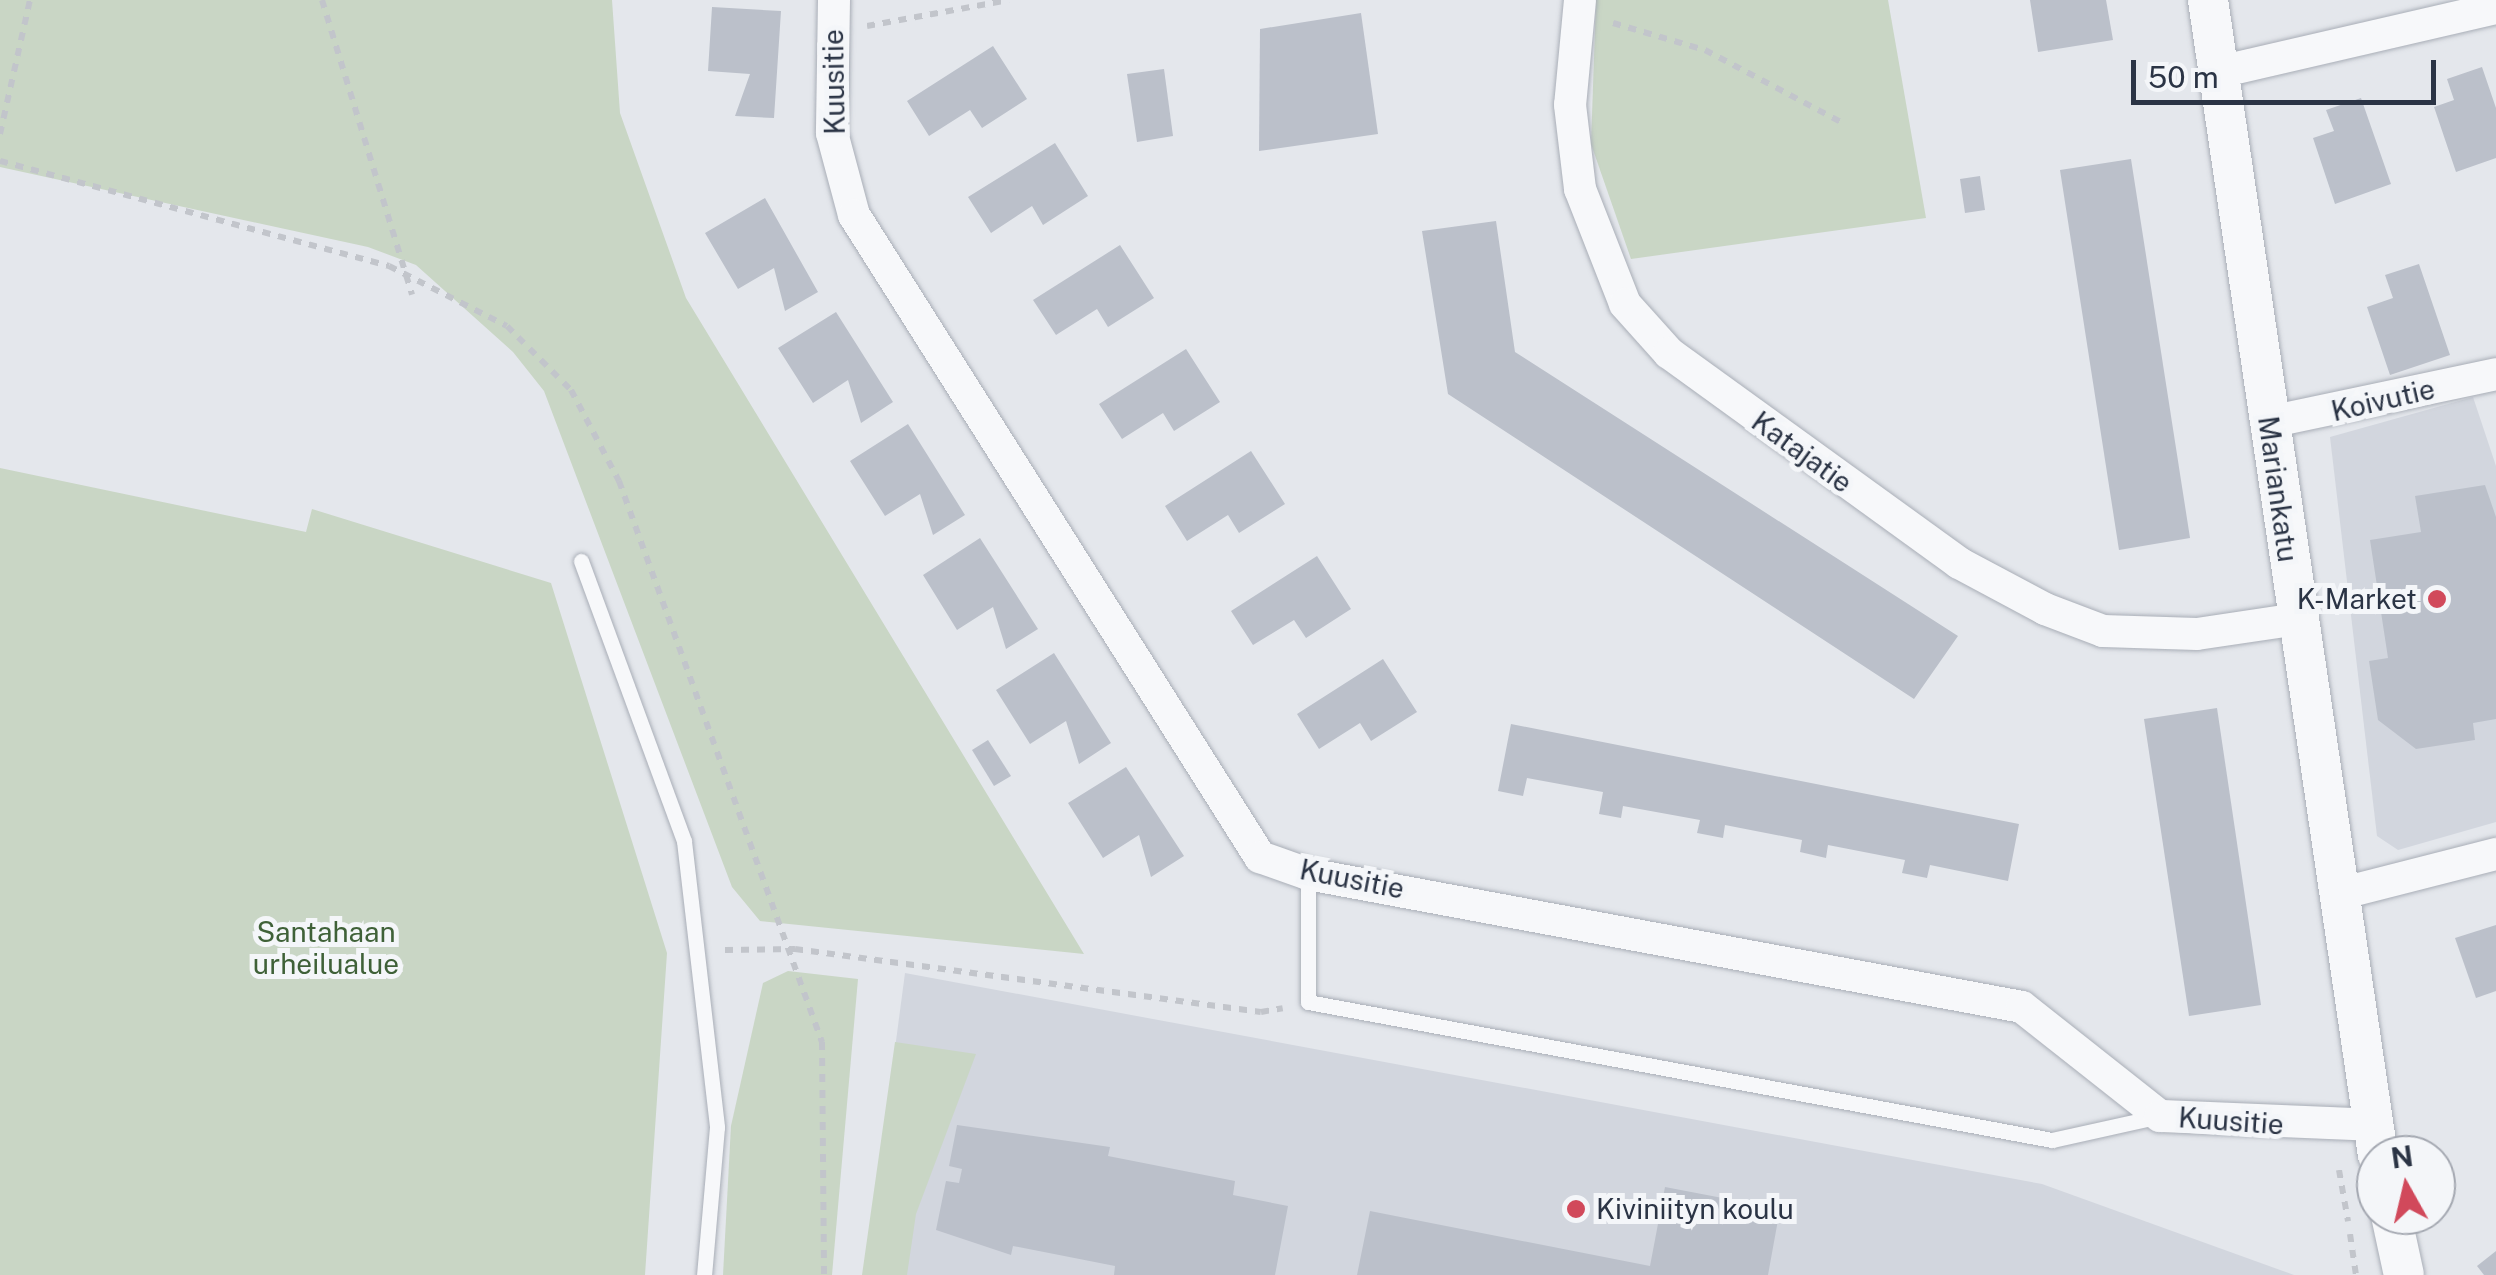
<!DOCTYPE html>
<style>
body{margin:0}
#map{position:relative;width:2496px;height:1275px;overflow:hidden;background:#e4e7ec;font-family:"Public Sans",sans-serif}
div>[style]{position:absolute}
.built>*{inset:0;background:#d2d6de}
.green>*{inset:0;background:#c9d6c5}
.building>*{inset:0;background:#bbc0ca}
.path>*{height:6px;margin-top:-3px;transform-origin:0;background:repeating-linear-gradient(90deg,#c2c5cb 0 8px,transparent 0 16px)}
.roads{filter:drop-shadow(0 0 2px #a9aeb7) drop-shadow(0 0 2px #a9aeb7)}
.service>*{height:15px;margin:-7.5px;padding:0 7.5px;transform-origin:7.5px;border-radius:7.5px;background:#f7f8fa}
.minor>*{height:32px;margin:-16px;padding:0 16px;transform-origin:16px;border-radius:16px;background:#f7f8fa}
.tertiary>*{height:40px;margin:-20px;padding:0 20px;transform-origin:20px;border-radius:20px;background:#f7f8fa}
.dots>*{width:28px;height:28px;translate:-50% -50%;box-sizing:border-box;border:5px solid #f4f6f9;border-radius:50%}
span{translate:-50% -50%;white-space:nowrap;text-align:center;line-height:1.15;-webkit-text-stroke:10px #f4f6f9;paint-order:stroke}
.street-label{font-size:28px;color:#2b3445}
.poi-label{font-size:28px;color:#2b3445}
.right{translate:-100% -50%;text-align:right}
.left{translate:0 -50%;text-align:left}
.park-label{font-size:28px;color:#3f6138}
.north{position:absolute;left:2356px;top:1135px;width:100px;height:100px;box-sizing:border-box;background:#f4f6f9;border:2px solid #a4a8b1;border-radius:50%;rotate:352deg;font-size:28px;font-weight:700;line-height:40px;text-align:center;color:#2b3445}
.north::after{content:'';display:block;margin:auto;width:35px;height:45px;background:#d1495b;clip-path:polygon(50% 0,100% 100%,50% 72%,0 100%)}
.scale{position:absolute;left:2131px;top:60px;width:305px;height:45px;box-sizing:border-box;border:5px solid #2b3445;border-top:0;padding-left:12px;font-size:30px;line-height:35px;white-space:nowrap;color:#2b3445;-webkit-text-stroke:8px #f4f6f9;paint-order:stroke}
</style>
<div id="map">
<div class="built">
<i style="clip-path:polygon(2473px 397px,2496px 466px,2496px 822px,2398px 850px,2377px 836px,2330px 437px)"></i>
<i style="clip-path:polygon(905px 973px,2042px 1184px,2294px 1275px,865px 1275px)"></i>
</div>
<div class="green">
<i style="clip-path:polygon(0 0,612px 0,620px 113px,686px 298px,1084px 954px,760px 921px,732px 887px,544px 391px,513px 352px,416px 265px,368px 247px,0 167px)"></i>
<i style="clip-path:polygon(1596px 0,1888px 0,1926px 218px,1631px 259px,1591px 144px)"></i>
<i style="clip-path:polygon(0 468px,306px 532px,312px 509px,551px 583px,667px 953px,645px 1275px,0 1275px)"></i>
<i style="clip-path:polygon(788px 971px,858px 979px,832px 1275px,723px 1275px,731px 1126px,763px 983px)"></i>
<i style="clip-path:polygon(895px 1042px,976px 1054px,916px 1214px,907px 1275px,862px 1275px)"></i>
</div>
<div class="building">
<i style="clip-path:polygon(2030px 0,2106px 0,2113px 40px,2038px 52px)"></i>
<i style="clip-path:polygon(712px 7px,781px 11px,774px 118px,735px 116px,750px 74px,708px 71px)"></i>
<i style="clip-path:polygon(1361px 13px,1378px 134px,1259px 151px,1260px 29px)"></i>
<i style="clip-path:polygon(993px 46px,1027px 99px,982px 128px,970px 110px,929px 136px,907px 101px)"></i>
<i style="clip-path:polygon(2482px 67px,2496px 108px,2496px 158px,2456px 172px,2434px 107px,2454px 100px,2447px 79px)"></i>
<i style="clip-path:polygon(1164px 69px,1173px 136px,1137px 142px,1127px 74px)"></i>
<i style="clip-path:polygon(2361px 98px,2391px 184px,2335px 204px,2313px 138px,2334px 131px,2326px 110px)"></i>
<i style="clip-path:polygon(1055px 143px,1088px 196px,1043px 225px,1032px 206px,991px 233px,968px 197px)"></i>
<i style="clip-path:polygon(2131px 159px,2190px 538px,2119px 550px,2060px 170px)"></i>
<i style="clip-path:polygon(1980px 176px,1985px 210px,1965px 213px,1960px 179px)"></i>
<i style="clip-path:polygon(765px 198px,818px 292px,785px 311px,774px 268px,738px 289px,705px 233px)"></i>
<i style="clip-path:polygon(1496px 221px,1515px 352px,1958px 636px,1914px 699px,1448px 394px,1422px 231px)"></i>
<i style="clip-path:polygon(1120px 245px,1154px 298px,1108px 327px,1097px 309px,1056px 335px,1033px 300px)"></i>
<i style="clip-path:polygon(2419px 264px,2450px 355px,2390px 375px,2367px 307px,2393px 298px,2385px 275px)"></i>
<i style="clip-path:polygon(836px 312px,893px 402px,861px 423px,848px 380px,813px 403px,778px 348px)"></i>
<i style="clip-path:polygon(1186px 349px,1220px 402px,1174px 431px,1163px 413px,1122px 439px,1099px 404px)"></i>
<i style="clip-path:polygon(908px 424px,965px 515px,933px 535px,920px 494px,885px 516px,850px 461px)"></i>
<i style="clip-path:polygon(1251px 451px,1285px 504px,1239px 533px,1228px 515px,1187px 541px,1165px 506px)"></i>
<i style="clip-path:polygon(2485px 485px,2496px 517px,2496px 719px,2473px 723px,2475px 740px,2416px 749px,2378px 720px,2369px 661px,2388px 658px,2370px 540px,2421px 532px,2415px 496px)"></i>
<i style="clip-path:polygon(980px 538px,1038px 629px,1006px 649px,993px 607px,957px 630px,923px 575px)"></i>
<i style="clip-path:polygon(1317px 556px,1351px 609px,1306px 638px,1294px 620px,1253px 645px,1231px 611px)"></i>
<i style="clip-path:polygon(1054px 653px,1111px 743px,1079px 764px,1066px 721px,1030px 744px,996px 690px)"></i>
<i style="clip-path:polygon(1383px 659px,1417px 712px,1371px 741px,1360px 723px,1319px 749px,1297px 714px)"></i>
<i style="clip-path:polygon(2217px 708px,2261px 1005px,2189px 1016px,2144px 719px)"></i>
<i style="clip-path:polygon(1511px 724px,2019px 824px,2008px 881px,1930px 865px,1927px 878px,1902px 873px,1905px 860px,1828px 845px,1826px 858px,1800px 852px,1802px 840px,1725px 825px,1723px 838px,1697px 833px,1700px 820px,1623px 806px,1621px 818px,1599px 814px,1603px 792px,1527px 778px,1523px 796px,1498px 791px)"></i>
<i style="clip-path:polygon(988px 740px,1011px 776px,994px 786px,972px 750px)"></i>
<i style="clip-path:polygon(1126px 767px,1184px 856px,1151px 877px,1139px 835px,1103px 858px,1068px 803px)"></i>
<i style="clip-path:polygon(2496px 925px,2496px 991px,2476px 998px,2455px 938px)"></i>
<i style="clip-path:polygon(957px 1125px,1110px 1147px,1108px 1156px,1235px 1181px,1233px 1195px,1288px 1206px,1275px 1275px,1114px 1275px,1115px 1266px,1013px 1246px,1011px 1255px,936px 1230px,946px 1181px,959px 1183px,962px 1169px,949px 1166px)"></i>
<i style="clip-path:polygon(1665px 1187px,1780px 1209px,1768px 1275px,1357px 1275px,1370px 1211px,1650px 1266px)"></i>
<i style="clip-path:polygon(2496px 1251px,2496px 1275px,2484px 1275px,2477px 1266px)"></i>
</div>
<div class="path">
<i style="left:322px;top:0;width:308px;rotate:73deg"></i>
<i style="left:1613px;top:23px;width:96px;rotate:16.4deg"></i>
<i style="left:1705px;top:50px;width:154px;rotate:27.9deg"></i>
<i style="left:867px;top:26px;width:144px;rotate:-10.4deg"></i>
<i style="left:0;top:134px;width:137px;rotate:-77.4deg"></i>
<i style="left:0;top:161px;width:403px;rotate:15.1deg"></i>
<i style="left:389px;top:266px;width:132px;rotate:27deg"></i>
<i style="left:507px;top:326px;width:91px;rotate:45deg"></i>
<i style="left:571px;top:390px;width:103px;rotate:62.2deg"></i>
<i style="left:619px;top:481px;width:597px;rotate:70.11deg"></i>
<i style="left:822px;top:1042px;width:233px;rotate:89.5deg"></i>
<i style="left:725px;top:950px;width:70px;rotate:-0.8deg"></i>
<i style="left:795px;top:949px;width:470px;rotate:7.7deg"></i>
<i style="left:1261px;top:1012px;width:22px;rotate:-10deg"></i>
<i style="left:2339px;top:1170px;width:52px;rotate:80deg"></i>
<i style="left:2350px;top:1234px;width:41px;rotate:81.7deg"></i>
</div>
<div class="roads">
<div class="service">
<i style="left:581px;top:561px;width:298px;rotate:69.8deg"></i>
<i style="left:684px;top:841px;width:288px;rotate:83.4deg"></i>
<i style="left:717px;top:1127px;width:149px;rotate:95deg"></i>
<i style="left:1308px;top:874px;width:128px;rotate:90deg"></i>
<i style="left:1308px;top:1002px;width:757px;rotate:10.51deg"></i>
<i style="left:2052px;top:1140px;width:107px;rotate:-12.5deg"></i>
</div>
<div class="minor">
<i style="left:834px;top:0;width:133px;rotate:90.9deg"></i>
<i style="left:832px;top:133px;width:85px;rotate:75deg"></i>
<i style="left:854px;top:215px;width:760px;rotate:57.69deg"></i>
<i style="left:1260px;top:857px;width:51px;rotate:19.5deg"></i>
<i style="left:1308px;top:874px;width:726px;rotate:10.55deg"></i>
<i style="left:2022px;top:1007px;width:176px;rotate:38.3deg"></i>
<i style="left:2160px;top:1116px;width:213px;rotate:2.4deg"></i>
<i style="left:1580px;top:0;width:105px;rotate:95.4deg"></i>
<i style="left:1570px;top:105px;width:85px;rotate:83.2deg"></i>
<i style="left:1580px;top:189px;width:123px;rotate:68.6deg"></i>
<i style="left:1625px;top:304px;width:66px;rotate:48.1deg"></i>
<i style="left:1669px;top:353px;width:358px;rotate:35.9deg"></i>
<i style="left:1959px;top:563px;width:98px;rotate:28.1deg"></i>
<i style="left:2045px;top:609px;width:62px;rotate:20.8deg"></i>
<i style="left:2103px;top:631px;width:94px;rotate:1.8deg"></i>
<i style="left:2197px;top:634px;width:101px;rotate:-8.5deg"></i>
<i style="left:2219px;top:72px;width:284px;rotate:-13deg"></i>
<i style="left:2269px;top:422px;width:232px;rotate:-11.9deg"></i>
<i style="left:2339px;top:894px;width:162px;rotate:-14.3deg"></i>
</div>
<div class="tertiary">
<i style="left:2208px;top:0;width:1167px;rotate:81.63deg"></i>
<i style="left:2391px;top:1215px;width:61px;rotate:77.8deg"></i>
</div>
</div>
<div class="dots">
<i style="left:2437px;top:599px;background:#d1495b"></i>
<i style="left:1576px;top:1209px;background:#d1495b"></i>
</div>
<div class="street-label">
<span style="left:834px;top:82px;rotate:-91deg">Kuusitie</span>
<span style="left:2383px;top:400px;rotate:-13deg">Koivutie</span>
<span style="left:1802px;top:452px;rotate:36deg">Katajatie</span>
<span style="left:2278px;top:489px;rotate:82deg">Mariankatu</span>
<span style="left:1352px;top:879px;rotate:11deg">Kuusitie</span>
<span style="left:2231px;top:1121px;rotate:4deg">Kuusitie</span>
</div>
<div class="poi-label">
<span class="right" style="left:2417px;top:599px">K-Market</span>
<span class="left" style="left:1596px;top:1209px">Kiviniityn koulu</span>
</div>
<div class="park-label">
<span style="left:326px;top:948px">Santahaan<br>urheilualue</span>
</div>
<div class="north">N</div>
<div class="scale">50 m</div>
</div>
